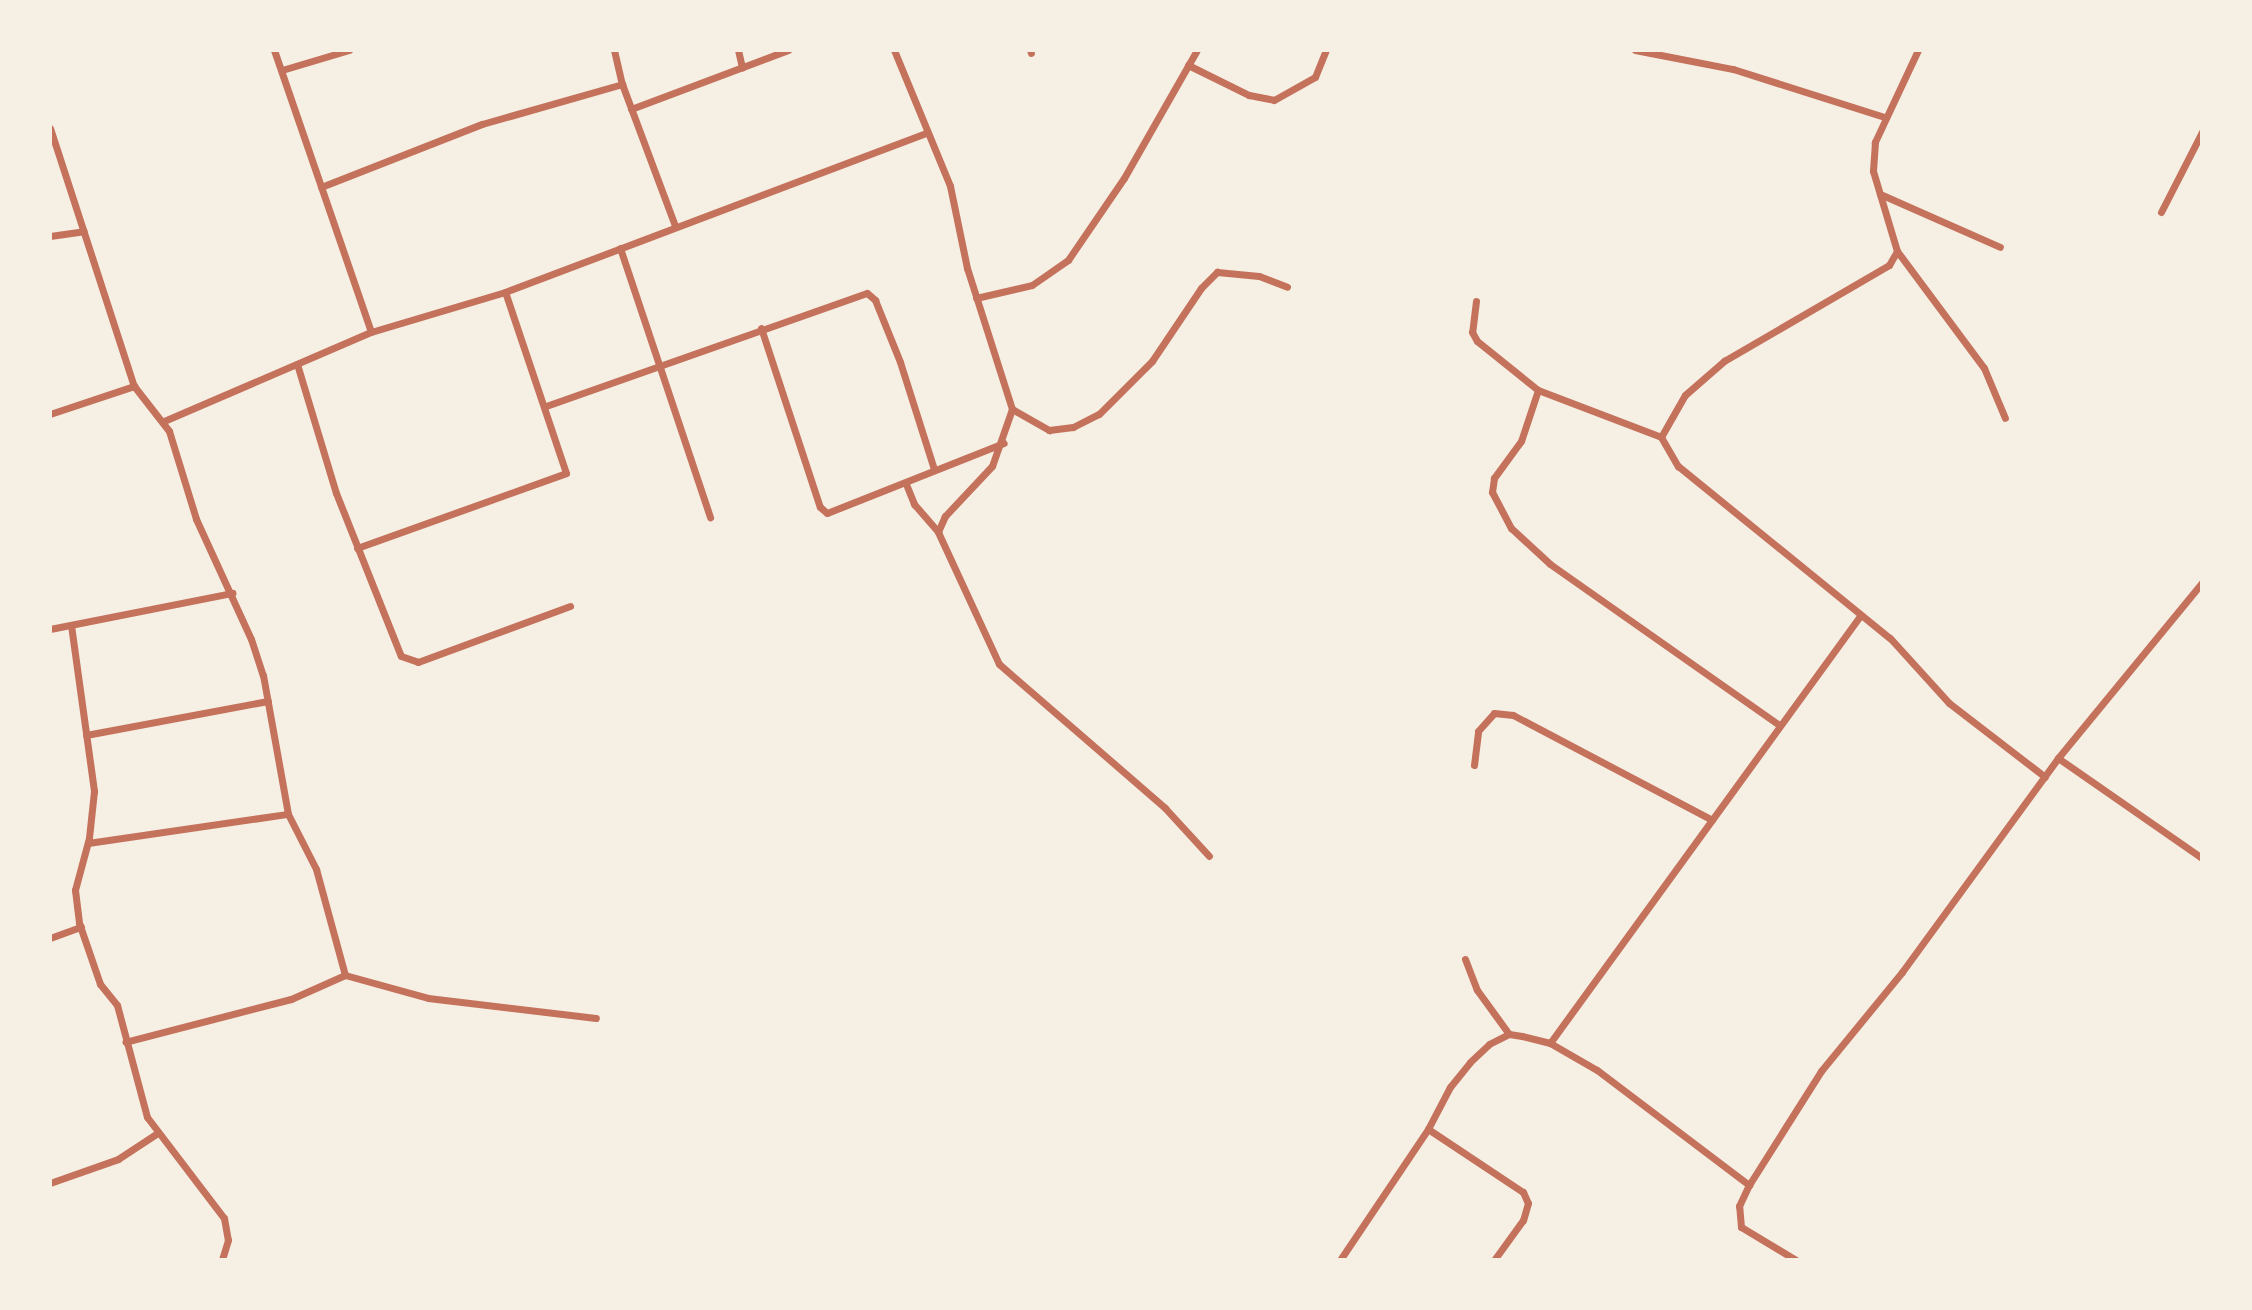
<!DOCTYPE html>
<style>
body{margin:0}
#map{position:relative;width:2252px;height:1310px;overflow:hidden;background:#f6efe4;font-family:"Roboto Condensed",sans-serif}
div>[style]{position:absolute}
.minor>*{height:7px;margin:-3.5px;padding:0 3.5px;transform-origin:3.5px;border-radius:3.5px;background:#c5725c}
span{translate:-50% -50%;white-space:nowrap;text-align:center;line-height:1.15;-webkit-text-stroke:8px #f6efe4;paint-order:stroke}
.frame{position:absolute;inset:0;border:52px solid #f6efe4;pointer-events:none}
</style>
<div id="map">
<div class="minor">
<i style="left:274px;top:50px;width:298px;rotate:71deg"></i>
<i style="left:614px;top:50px;width:35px;rotate:77deg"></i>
<i style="left:622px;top:84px;width:152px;rotate:69.5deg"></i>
<i style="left:738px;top:50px;width:18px;rotate:77deg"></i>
<i style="left:894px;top:50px;width:147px;rotate:67.6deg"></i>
<i style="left:950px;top:186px;width:84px;rotate:78.3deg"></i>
<i style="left:967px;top:268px;width:148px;rotate:72.3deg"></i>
<i style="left:1012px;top:409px;width:60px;rotate:109.3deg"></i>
<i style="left:992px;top:466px;width:69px;rotate:133.2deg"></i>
<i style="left:945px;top:516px;width:17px;rotate:114deg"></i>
<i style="left:1030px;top:50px;width:3px;rotate:72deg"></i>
<i style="left:1635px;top:50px;width:100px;rotate:11deg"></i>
<i style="left:1733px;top:69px;width:158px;rotate:17.6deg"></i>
<i style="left:1918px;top:50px;width:102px;rotate:115.1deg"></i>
<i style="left:1875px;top:142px;width:29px;rotate:94deg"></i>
<i style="left:1873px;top:171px;width:84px;rotate:73.3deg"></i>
<i style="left:1897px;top:251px;width:146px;rotate:53.4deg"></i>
<i style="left:1984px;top:368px;width:54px;rotate:67.2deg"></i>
<i style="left:1188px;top:65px;width:68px;rotate:26.2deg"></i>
<i style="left:1249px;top:95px;width:25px;rotate:11deg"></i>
<i style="left:1274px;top:100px;width:47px;rotate:-29.3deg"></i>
<i style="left:1315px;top:77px;width:29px;rotate:-68deg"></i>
<i style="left:282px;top:70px;width:70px;rotate:-16.6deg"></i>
<i style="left:631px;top:109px;width:168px;rotate:-20.6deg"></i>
<i style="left:50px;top:128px;width:271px;rotate:72deg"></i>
<i style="left:134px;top:386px;width:57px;rotate:52.1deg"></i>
<i style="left:169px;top:431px;width:92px;rotate:72.9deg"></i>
<i style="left:196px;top:519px;width:132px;rotate:65.4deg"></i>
<i style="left:251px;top:639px;width:38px;rotate:72deg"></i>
<i style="left:263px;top:675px;width:141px;rotate:79.8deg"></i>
<i style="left:288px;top:814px;width:62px;rotate:63deg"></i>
<i style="left:316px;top:869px;width:110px;rotate:74.7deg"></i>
<i style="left:345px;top:975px;width:59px;rotate:156deg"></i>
<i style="left:291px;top:999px;width:171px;rotate:165.5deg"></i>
<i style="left:321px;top:187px;width:173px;rotate:-21.4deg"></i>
<i style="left:482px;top:124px;width:146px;rotate:-15.9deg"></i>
<i style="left:1880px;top:194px;width:131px;rotate:23.8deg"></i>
<i style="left:2161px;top:212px;width:90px;rotate:-62.9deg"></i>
<i style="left:50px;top:236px;width:34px;rotate:-8deg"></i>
<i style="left:620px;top:248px;width:284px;rotate:71.5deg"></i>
<i style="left:976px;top:298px;width:57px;rotate:-13.1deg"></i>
<i style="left:1032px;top:285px;width:44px;rotate:-34.8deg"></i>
<i style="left:1068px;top:260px;width:99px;rotate:-55.7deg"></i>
<i style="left:1124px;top:178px;width:147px;rotate:-60.3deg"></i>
<i style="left:1476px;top:301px;width:31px;rotate:97deg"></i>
<i style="left:1472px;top:332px;width:10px;rotate:61deg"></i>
<i style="left:1477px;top:341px;width:78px;rotate:38.8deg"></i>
<i style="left:1538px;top:390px;width:132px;rotate:20.9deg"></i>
<i style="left:1661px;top:437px;width:48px;rotate:-60.3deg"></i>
<i style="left:1685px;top:395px;width:52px;rotate:-41.1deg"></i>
<i style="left:1724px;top:361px;width:191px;rotate:-30.2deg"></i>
<i style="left:1889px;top:265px;width:16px;rotate:-60deg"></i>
<i style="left:761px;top:328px;width:188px;rotate:71.8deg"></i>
<i style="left:820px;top:507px;width:9px;rotate:41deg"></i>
<i style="left:827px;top:513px;width:190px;rotate:-21.6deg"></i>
<i style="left:297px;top:364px;width:135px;rotate:73.2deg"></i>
<i style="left:336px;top:493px;width:175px;rotate:68.3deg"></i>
<i style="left:401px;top:656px;width:18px;rotate:19deg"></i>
<i style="left:418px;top:662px;width:162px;rotate:-20.2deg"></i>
<i style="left:1538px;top:390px;width:54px;rotate:108.4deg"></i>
<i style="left:1521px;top:441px;width:46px;rotate:126.1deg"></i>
<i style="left:1494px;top:478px;width:14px;rotate:98deg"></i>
<i style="left:1492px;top:492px;width:41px;rotate:62.2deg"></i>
<i style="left:1511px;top:528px;width:53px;rotate:42.7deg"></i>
<i style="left:1550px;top:564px;width:280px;rotate:35.1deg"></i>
<i style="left:546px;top:406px;width:340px;rotate:-19.4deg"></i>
<i style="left:867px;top:293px;width:11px;rotate:41deg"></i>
<i style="left:875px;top:300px;width:67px;rotate:68deg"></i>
<i style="left:900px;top:362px;width:112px;rotate:72.4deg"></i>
<i style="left:1012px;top:409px;width:43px;rotate:29.6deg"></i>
<i style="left:1049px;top:430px;width:24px;rotate:-7deg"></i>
<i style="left:1073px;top:427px;width:29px;rotate:-27deg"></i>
<i style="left:1099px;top:414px;width:75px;rotate:-45deg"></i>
<i style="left:1152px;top:361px;width:88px;rotate:-56.1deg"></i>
<i style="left:1201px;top:288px;width:23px;rotate:-45deg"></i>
<i style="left:1217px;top:272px;width:42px;rotate:5.4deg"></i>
<i style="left:1259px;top:276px;width:30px;rotate:21deg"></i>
<i style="left:50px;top:414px;width:89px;rotate:-18.4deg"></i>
<i style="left:164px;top:421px;width:225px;rotate:-23.3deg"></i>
<i style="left:371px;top:332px;width:140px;rotate:-16.6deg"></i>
<i style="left:505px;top:292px;width:450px;rotate:-20.7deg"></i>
<i style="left:1661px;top:437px;width:34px;rotate:60deg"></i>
<i style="left:1678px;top:466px;width:273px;rotate:39.1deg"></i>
<i style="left:1890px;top:638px;width:88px;rotate:47.8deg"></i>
<i style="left:1949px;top:703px;width:121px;rotate:37.6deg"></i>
<i style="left:906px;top:484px;width:22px;rotate:68deg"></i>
<i style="left:914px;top:504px;width:37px;rotate:49deg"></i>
<i style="left:938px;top:532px;width:145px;rotate:65.2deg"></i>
<i style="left:999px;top:664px;width:220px;rotate:40.9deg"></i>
<i style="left:1165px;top:808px;width:65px;rotate:47.5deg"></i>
<i style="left:357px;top:548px;width:222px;rotate:-19.7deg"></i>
<i style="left:566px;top:473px;width:191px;rotate:-108.6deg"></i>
<i style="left:71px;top:625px;width:168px;rotate:82.1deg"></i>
<i style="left:94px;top:791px;width:47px;rotate:96.1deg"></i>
<i style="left:89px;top:838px;width:54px;rotate:105.1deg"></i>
<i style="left:75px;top:890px;width:33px;rotate:83deg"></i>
<i style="left:79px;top:923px;width:65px;rotate:71deg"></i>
<i style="left:100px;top:984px;width:27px;rotate:51deg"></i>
<i style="left:117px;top:1005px;width:116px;rotate:75deg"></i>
<i style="left:147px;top:1117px;width:127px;rotate:52.7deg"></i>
<i style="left:224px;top:1218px;width:22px;rotate:80deg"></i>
<i style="left:228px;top:1240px;width:21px;rotate:107deg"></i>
<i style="left:50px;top:629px;width:186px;rotate:-11.2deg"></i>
<i style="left:86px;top:735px;width:185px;rotate:-10.6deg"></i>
<i style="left:2058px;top:758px;width:175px;rotate:34.8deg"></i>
<i style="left:1474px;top:765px;width:34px;rotate:-83deg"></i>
<i style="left:1478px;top:731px;width:24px;rotate:-48deg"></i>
<i style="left:1494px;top:713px;width:19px;rotate:6deg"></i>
<i style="left:1513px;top:715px;width:225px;rotate:27.8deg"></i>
<i style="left:88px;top:843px;width:202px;rotate:-8.3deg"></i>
<i style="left:50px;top:938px;width:33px;rotate:-20deg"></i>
<i style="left:1465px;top:959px;width:33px;rotate:69deg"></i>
<i style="left:1477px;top:990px;width:54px;rotate:54deg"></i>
<i style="left:345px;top:975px;width:86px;rotate:15.5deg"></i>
<i style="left:428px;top:998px;width:169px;rotate:6.8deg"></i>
<i style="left:1550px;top:1043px;width:528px;rotate:-54.02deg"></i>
<i style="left:1428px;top:1129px;width:47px;rotate:-62.4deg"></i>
<i style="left:1450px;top:1087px;width:32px;rotate:-51deg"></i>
<i style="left:1470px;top:1062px;width:26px;rotate:-43deg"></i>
<i style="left:1489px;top:1044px;width:22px;rotate:-27deg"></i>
<i style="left:1509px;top:1034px;width:13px;rotate:9deg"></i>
<i style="left:1522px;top:1036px;width:29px;rotate:14deg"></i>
<i style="left:1550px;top:1043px;width:54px;rotate:29.9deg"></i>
<i style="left:1597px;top:1070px;width:191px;rotate:37.1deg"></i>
<i style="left:50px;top:1183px;width:72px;rotate:-19.4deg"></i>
<i style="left:118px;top:1159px;width:45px;rotate:-33.3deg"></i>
<i style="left:1340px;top:1260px;width:158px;rotate:-56.1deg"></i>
<i style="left:1428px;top:1129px;width:114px;rotate:33.6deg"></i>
<i style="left:1523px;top:1192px;width:12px;rotate:66deg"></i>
<i style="left:1528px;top:1203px;width:18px;rotate:106deg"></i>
<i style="left:1523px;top:1220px;width:49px;rotate:125.9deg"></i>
<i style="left:1796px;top:1260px;width:64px;rotate:-149deg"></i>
<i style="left:1741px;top:1227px;width:21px;rotate:-95deg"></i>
<i style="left:1739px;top:1206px;width:23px;rotate:-65deg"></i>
<i style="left:1749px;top:1185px;width:135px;rotate:-57.7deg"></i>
<i style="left:1821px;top:1071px;width:128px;rotate:-50.7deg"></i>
<i style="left:1902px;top:972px;width:265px;rotate:-53.9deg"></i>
<i style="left:2058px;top:758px;width:227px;rotate:-50.6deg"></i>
</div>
<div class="frame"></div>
</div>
